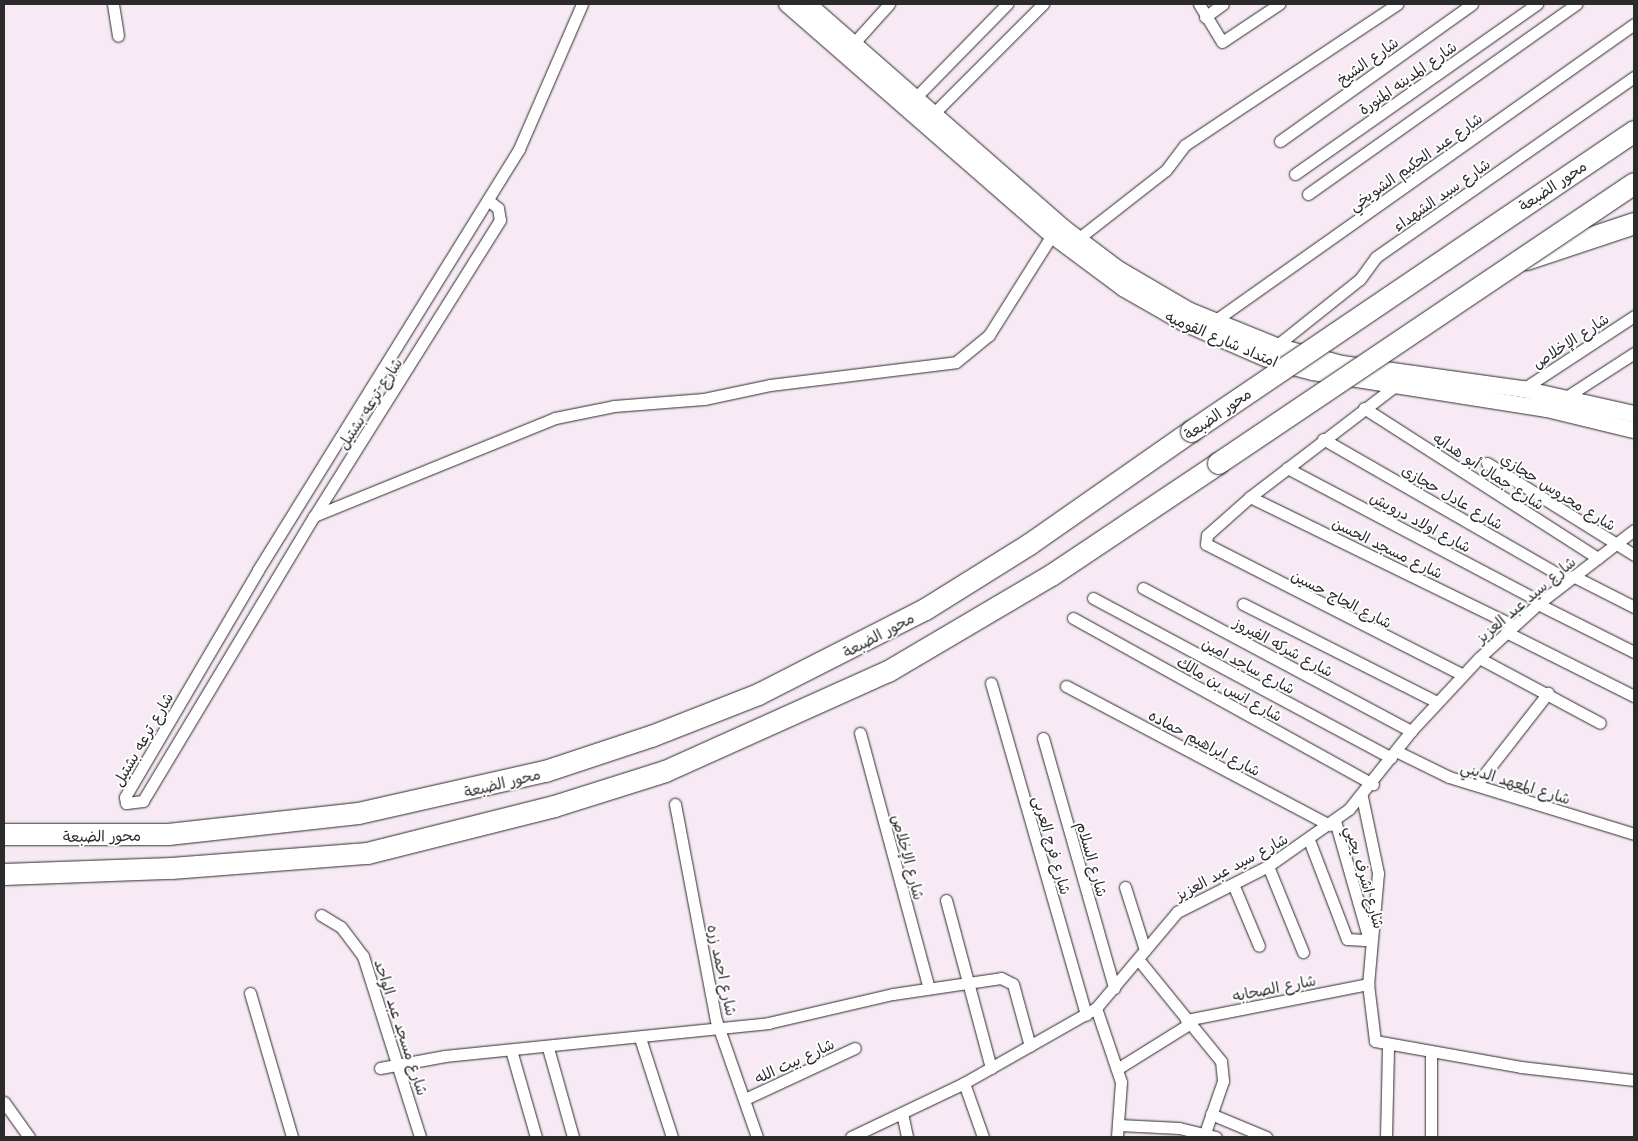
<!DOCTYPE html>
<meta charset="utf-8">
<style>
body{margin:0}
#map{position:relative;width:1638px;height:1141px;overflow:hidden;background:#f7eaf5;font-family:"Playpen Sans","Playpen Sans Arabic",sans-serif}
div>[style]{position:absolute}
.roads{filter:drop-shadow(0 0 1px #2b2b2b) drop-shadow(0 0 1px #2b2b2b)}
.street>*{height:11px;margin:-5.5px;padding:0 5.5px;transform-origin:5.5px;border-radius:5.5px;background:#fff}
.secondary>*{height:16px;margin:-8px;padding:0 8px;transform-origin:8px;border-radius:8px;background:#fff}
.highway>*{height:21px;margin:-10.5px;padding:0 10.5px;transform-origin:10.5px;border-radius:10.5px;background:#fff}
.bridges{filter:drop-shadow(0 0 1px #2b2b2b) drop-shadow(0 0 1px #2b2b2b)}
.highway-bridge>*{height:21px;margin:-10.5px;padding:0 10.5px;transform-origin:10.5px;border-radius:10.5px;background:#fff}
span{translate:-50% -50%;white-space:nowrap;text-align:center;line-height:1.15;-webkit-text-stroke:4px #fff;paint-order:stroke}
.street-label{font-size:15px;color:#2b2b2b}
.frame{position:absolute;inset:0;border:5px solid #2b2b2b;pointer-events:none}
</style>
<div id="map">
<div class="roads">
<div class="street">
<i style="left:113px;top:4px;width:32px;rotate:81deg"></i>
<i style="left:1199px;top:4px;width:44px;rotate:58.8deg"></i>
<i style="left:1222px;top:42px;width:69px;rotate:-33.7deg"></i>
<i style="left:1205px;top:17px;width:22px;rotate:-36deg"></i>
<i style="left:853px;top:44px;width:54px;rotate:-48deg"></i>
<i style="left:915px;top:98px;width:132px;rotate:-45.6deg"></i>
<i style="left:933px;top:114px;width:156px;rotate:-45deg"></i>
<i style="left:1280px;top:141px;width:236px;rotate:-35.5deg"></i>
<i style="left:1295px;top:174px;width:296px;rotate:-35.1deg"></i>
<i style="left:1308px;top:194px;width:329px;rotate:-35.3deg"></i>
<i style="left:488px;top:200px;width:13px;rotate:39deg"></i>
<i style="left:498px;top:208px;width:12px;rotate:81deg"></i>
<i style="left:500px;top:220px;width:350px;rotate:122.1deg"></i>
<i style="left:314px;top:516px;width:332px;rotate:121deg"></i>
<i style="left:143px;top:801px;width:17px;rotate:173deg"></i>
<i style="left:126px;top:803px;width:6px;rotate:-99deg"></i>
<i style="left:125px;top:797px;width:263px;rotate:-59.6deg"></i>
<i style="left:258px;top:570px;width:495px;rotate:-58.2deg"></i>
<i style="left:519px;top:149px;width:158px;rotate:-66.5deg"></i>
<i style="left:1079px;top:238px;width:110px;rotate:-38deg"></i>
<i style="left:1166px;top:170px;width:31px;rotate:-53deg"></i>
<i style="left:1185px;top:145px;width:255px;rotate:-33.6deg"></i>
<i style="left:1213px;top:322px;width:516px;rotate:-35.29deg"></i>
<i style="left:1276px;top:346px;width:107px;rotate:-38.6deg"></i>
<i style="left:1360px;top:279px;width:27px;rotate:-54deg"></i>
<i style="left:1376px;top:257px;width:315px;rotate:-34.9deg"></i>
<i style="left:1399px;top:383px;width:188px;rotate:142.6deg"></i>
<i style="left:1250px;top:497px;width:57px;rotate:138.5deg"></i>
<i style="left:1207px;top:535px;width:9px;rotate:96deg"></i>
<i style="left:1206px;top:544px;width:288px;rotate:27deg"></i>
<i style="left:1523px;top:389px;width:133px;rotate:-33.3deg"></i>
<i style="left:1563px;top:399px;width:85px;rotate:-32.9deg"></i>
<i style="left:1364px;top:408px;width:278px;rotate:32.7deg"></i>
<i style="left:1323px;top:439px;width:283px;rotate:29.9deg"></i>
<i style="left:1487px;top:463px;width:173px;rotate:32deg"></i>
<i style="left:1287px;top:468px;width:287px;rotate:27.8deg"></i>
<i style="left:1250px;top:497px;width:292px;rotate:26deg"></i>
<i style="left:314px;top:516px;width:260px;rotate:-22.1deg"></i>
<i style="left:555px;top:418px;width:60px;rotate:-11.5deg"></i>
<i style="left:614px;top:406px;width:90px;rotate:-4.4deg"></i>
<i style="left:704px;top:399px;width:67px;rotate:-12deg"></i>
<i style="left:770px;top:385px;width:187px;rotate:-7deg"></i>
<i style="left:956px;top:362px;width:43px;rotate:-39.3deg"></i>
<i style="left:989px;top:335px;width:118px;rotate:-57.8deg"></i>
<i style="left:1573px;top:576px;width:68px;rotate:26.9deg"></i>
<i style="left:1143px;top:588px;width:304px;rotate:28.1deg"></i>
<i style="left:1093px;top:598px;width:338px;rotate:28.2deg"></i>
<i style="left:1243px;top:604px;width:217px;rotate:26.8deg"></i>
<i style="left:1538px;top:604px;width:107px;rotate:26.6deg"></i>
<i style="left:1073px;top:618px;width:343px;rotate:29deg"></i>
<i style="left:1506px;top:632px;width:143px;rotate:26.6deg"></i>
<i style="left:1479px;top:658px;width:137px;rotate:28.2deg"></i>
<i style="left:991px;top:683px;width:345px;rotate:74deg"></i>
<i style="left:1066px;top:686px;width:298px;rotate:27.8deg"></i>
<i style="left:860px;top:733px;width:264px;rotate:74.9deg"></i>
<i style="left:1043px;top:738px;width:260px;rotate:74.1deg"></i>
<i style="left:1396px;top:751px;width:59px;rotate:26.1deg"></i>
<i style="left:1449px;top:777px;width:194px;rotate:17.1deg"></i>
<i style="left:1476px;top:785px;width:117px;rotate:-52deg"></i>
<i style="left:1362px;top:797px;width:78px;rotate:78.1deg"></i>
<i style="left:1378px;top:873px;width:111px;rotate:95.1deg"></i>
<i style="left:1368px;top:984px;width:57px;rotate:83deg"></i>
<i style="left:1375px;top:1041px;width:148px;rotate:10.1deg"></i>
<i style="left:1521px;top:1067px;width:114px;rotate:6.6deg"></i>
<i style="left:675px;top:804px;width:220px;rotate:79.3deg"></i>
<i style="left:716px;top:1020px;width:124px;rotate:70.7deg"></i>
<i style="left:1309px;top:840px;width:106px;rotate:69deg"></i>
<i style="left:1347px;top:939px;width:22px;rotate:3deg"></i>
<i style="left:1369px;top:940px;width:124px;rotate:-105.9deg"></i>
<i style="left:1268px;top:866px;width:93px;rotate:67.9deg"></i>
<i style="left:1233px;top:884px;width:67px;rotate:67.2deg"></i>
<i style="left:1125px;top:887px;width:66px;rotate:72.4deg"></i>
<i style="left:946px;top:900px;width:174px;rotate:75deg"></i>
<i style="left:321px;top:915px;width:23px;rotate:31deg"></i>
<i style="left:341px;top:927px;width:36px;rotate:53deg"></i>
<i style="left:363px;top:956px;width:190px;rotate:72.5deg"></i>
<i style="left:1138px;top:959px;width:132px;rotate:50.9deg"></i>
<i style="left:1221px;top:1061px;width:20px;rotate:84deg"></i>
<i style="left:1223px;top:1081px;width:55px;rotate:109.1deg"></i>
<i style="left:250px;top:993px;width:150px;rotate:73.7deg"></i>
<i style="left:1096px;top:1008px;width:78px;rotate:71.3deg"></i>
<i style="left:1121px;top:1082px;width:55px;rotate:94.2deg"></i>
<i style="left:1186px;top:1020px;width:186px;rotate:-11.2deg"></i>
<i style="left:640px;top:1038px;width:104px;rotate:72.1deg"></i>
<i style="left:548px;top:1048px;width:92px;rotate:74.3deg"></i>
<i style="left:511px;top:1050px;width:91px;rotate:74deg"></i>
<i style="left:380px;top:1068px;width:66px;rotate:-10.5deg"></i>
<i style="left:445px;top:1056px;width:325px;rotate:-5.8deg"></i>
<i style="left:768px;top:1023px;width:128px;rotate:-13.1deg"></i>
<i style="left:893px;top:994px;width:109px;rotate:-8.4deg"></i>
<i style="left:1001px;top:978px;width:13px;rotate:27deg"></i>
<i style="left:1013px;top:984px;width:64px;rotate:74.7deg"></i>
<i style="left:1117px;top:1069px;width:85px;rotate:-32deg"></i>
<i style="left:964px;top:1083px;width:57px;rotate:70.6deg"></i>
<i style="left:745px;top:1099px;width:121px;rotate:-24.9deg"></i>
<i style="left:4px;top:1102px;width:43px;rotate:54.5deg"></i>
<i style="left:902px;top:1113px;width:25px;rotate:78deg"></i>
<i style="left:1211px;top:1114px;width:60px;rotate:22.7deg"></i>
<i style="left:1119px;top:1125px;width:60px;rotate:2.9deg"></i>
<i style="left:1179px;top:1128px;width:38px;rotate:14deg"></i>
<i style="left:851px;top:1137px;width:125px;rotate:-25.5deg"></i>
<i style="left:964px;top:1083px;width:152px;rotate:-29.6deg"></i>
<i style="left:1096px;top:1008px;width:126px;rotate:-49.8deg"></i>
<i style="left:1177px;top:912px;width:102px;rotate:-26.8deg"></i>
<i style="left:1268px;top:866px;width:99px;rotate:-35.1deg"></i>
<i style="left:1349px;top:809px;width:100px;rotate:-51.5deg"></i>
<i style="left:1411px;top:731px;width:100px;rotate:-47deg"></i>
<i style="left:1479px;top:658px;width:80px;rotate:-42.5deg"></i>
<i style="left:1538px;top:604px;width:121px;rotate:-37.6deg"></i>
<i style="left:1386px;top:1137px;width:91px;rotate:-88.7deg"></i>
<i style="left:1431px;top:1137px;width:84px;rotate:-90deg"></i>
</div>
<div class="secondary">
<i style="left:787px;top:4px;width:352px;rotate:41.1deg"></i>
<i style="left:1052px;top:235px;width:89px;rotate:36.7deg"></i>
<i style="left:1123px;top:288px;width:70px;rotate:29.8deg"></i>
<i style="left:1184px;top:323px;width:98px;rotate:23.4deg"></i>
<i style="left:1274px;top:362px;width:40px;rotate:14.4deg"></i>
<i style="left:1313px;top:372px;width:237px;rotate:9deg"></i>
<i style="left:1547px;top:409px;width:89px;rotate:13.6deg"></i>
<i style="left:808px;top:4px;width:340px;rotate:41.2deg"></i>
<i style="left:1064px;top:228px;width:68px;rotate:37.2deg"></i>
<i style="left:1118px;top:269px;width:83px;rotate:30.3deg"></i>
<i style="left:1190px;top:311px;width:93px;rotate:22.1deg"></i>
<i style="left:1276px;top:346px;width:68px;rotate:15.3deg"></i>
<i style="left:1342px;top:364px;width:183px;rotate:7.9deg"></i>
<i style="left:1523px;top:389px;width:114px;rotate:12.7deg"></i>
</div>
<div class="highway">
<i style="left:1526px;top:259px;width:114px;rotate:-18.4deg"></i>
<i style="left:4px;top:834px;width:164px"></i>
<i style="left:168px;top:834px;width:191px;rotate:-6.3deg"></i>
<i style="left:358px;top:813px;width:192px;rotate:-12.7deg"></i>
<i style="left:545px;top:771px;width:112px;rotate:-18.3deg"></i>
<i style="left:651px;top:736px;width:115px;rotate:-21.4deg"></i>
<i style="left:758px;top:694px;width:187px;rotate:-27deg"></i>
<i style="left:925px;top:609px;width:123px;rotate:-32deg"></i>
<i style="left:1029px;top:544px;width:198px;rotate:-34.9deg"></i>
<i style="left:4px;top:874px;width:167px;rotate:-2.1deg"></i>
<i style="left:171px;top:868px;width:197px;rotate:-4.4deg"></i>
<i style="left:367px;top:853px;width:193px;rotate:-14.1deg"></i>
<i style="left:554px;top:806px;width:116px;rotate:-17.5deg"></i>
<i style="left:665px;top:771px;width:244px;rotate:-24.2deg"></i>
<i style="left:888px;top:671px;width:189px;rotate:-30.5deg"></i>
<i style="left:1051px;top:575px;width:201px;rotate:-33.8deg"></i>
</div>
</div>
<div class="bridges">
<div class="highway-bridge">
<i style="left:1191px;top:431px;width:535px;rotate:-34.11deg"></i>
<i style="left:1218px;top:463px;width:501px;rotate:-33.94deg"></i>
</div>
</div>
<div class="street-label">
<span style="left:1367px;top:60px;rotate:-35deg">شارع الشيخ</span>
<span style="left:1407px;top:77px;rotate:-35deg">شارع المدينه المنورة</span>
<span style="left:1415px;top:161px;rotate:-35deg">شارع عبد الحكيم الشويخي</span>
<span style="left:1552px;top:185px;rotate:-34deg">محور الضبعة</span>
<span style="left:1441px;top:194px;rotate:-35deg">شارع سيد الشهداء</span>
<span style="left:1222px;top:338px;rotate:23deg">امتداد شارع القوميه</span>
<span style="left:1570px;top:340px;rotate:-33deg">شارع الإخلاص</span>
<span style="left:369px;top:403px;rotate:-57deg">شارع ترعه بشتيل</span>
<span style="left:1217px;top:413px;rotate:-35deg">محور الضبعة</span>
<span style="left:1489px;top:470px;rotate:33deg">شارع جمال أبو هدايه</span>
<span style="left:1559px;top:491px;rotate:32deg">شارع محروس حجازي</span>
<span style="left:1453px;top:496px;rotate:30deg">شارع عادل حجازى</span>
<span style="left:1421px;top:521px;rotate:28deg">شارع اولاد درويش</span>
<span style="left:1388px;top:547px;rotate:26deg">شارع مسجد الحسن</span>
<span style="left:1342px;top:598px;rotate:27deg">شارع الحاج حسين</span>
<span style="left:1525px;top:599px;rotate:-40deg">شارع سيد عبد العزيز</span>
<span style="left:878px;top:634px;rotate:-28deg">محور الضبعة</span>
<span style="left:1284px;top:646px;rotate:28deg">شارع شركه الفيروز</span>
<span style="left:1249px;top:665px;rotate:28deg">شارع ساجد امين</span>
<span style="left:1230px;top:688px;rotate:29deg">شارع انس بن مالك</span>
<span style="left:142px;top:739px;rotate:-60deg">شارع ترعه بشتيل</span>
<span style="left:1205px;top:742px;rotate:28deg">شارع ابراهيم حماده</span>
<span style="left:502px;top:782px;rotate:-14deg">محور الضبعة</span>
<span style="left:1516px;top:782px;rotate:17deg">شارع المعهد الديني</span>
<span style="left:102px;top:835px;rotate:-1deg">محور الضبعة</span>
<span style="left:1053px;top:845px;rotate:74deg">شارع فرج العربى</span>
<span style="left:909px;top:857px;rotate:75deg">شارع الإخلاص</span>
<span style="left:1093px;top:859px;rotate:74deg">شارع السلام</span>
<span style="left:1231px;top:866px;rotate:-28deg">شارع سيد عبد العزيز</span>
<span style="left:1366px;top:877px;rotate:74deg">شارع اشرف يحيي</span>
<span style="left:723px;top:970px;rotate:78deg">شارع احمد زره</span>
<span style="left:1274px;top:987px;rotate:-11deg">شارع الصحابه</span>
<span style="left:402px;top:1027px;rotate:72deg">شارع مسجد عبد الواحد</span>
<span style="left:794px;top:1060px;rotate:-25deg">شارع بيت الله</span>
</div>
<div class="frame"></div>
</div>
